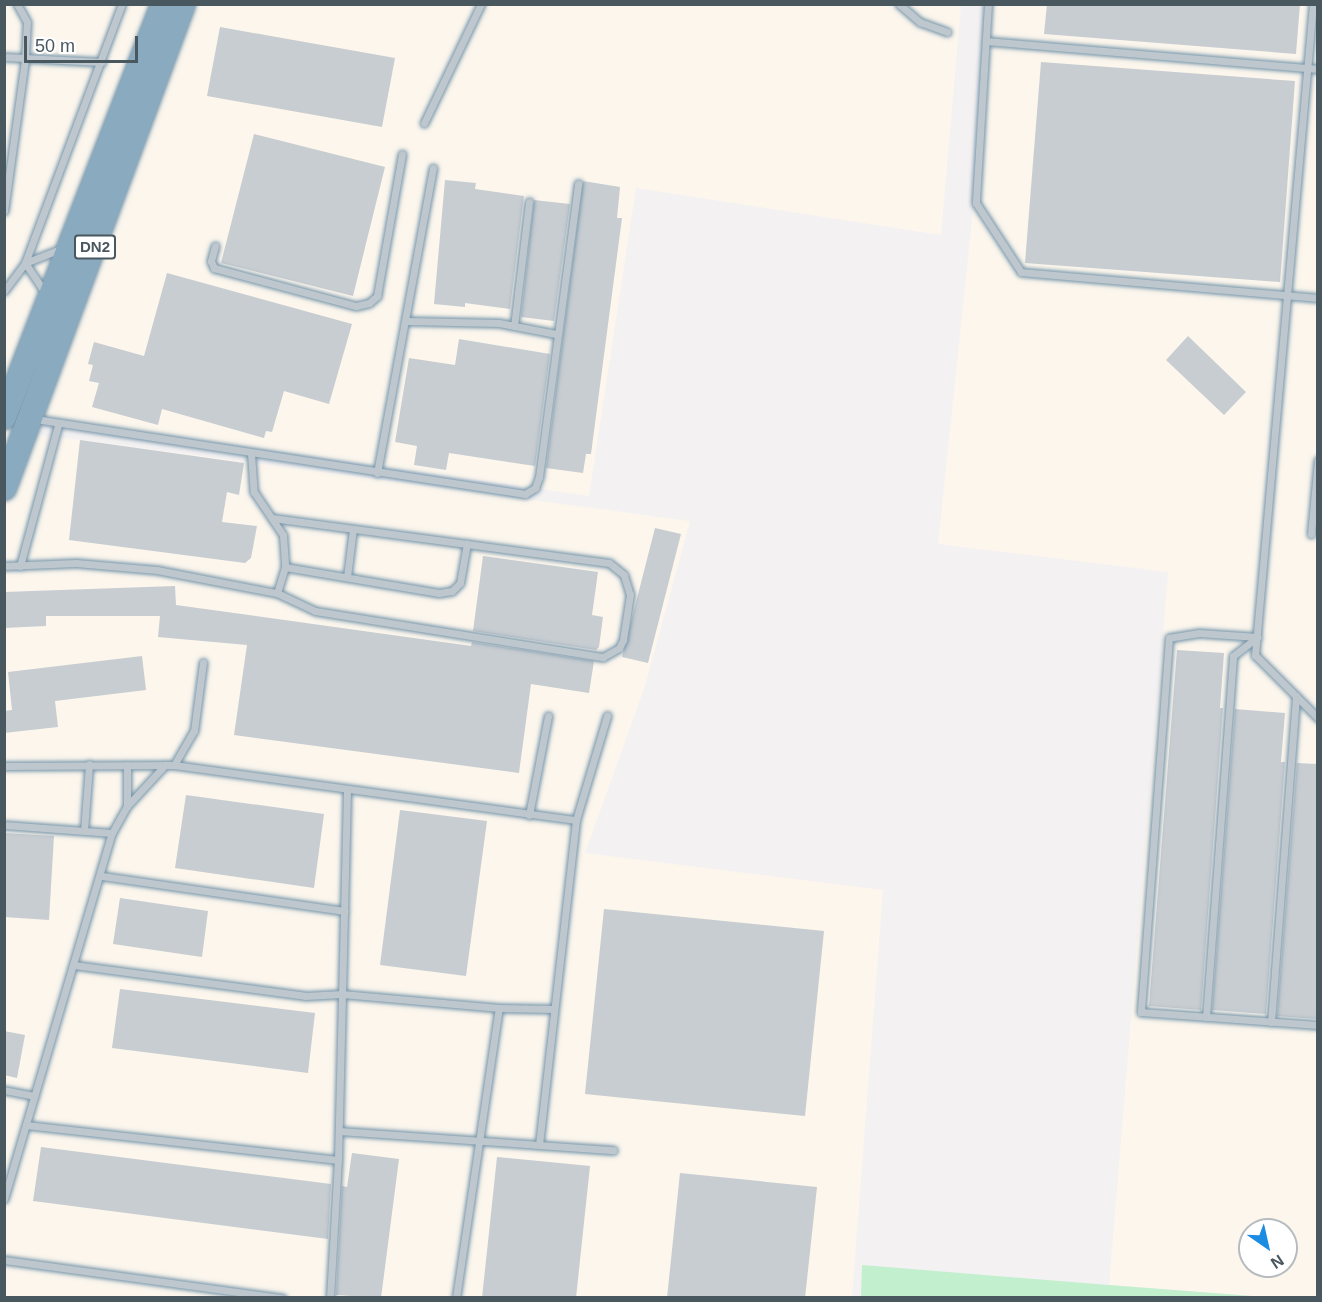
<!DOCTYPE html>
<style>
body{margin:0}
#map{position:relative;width:1322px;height:1302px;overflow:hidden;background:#f4f1f2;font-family:Arial,sans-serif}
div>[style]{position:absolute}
.commercial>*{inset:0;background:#fcf6ed}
.green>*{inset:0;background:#c2efce}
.building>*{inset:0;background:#c8cdd1}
.roads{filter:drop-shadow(0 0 2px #7595aa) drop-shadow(0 0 2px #7595aa)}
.lane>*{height:7px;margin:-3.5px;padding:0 3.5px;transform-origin:3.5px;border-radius:3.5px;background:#bdc7cd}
.highway>*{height:24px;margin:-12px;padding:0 12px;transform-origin:12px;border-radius:12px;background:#8aaabf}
span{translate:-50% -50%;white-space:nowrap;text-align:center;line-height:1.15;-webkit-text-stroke:6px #fff;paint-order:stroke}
.shield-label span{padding:2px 4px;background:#fff;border:2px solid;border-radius:4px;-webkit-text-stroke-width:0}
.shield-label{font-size:15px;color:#49575f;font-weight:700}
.frame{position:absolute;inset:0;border:6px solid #49575f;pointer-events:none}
.north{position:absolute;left:1238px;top:1218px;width:60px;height:60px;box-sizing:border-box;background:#fff;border:2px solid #b6bcbf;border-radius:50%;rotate:146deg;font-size:16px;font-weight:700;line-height:24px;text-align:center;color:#49575f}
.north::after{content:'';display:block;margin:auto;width:21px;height:27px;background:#1c8ce3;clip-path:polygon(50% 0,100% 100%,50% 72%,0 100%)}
.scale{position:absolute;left:24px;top:36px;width:114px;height:27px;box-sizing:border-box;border:3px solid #49575f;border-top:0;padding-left:8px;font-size:18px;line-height:21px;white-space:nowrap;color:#49575f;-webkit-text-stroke:4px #fff;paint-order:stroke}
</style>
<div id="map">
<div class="commercial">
<i style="clip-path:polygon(5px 5px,149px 5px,5px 381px)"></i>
<i style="clip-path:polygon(195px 5px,961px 5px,941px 235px,636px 188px,589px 496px,40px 417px)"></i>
<i style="clip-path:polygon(evenodd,987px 5px,1317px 5px,1317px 1297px,1265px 1297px,1109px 1285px,1168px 572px,938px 544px,974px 201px,987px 5px,1250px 1230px,1286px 1230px,1286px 1266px,1250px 1266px,1250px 1230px)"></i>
<i style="clip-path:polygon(5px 430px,690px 521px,645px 686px,585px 853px,883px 890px,852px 1297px,5px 1298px)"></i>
</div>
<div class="green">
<i style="clip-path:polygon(862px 1265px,1109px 1285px,1265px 1297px,861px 1297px)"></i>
</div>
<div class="building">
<i style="clip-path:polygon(1047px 4px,1300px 4px,1296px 54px,1044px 34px)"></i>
<i style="clip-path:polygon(220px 27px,395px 58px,382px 127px,207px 96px)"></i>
<i style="clip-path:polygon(1041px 62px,1295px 81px,1280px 282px,1025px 263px)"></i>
<i style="clip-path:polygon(254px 134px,385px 167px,353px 296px,221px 263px)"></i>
<i style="clip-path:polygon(445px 180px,476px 183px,475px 189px,524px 196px,510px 309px,465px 303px,465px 307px,434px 304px)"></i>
<i style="clip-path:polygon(583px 181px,620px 187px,617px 218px,622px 218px,591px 454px,586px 454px,583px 473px,546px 468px)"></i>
<i style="clip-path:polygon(534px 200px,570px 204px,554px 321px,521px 317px)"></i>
<i style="clip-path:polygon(167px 273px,352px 324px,329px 404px,284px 391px,272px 432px,266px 431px,264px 438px,162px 409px,158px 425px,92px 407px,99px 383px,89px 381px,93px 365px,88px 364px,94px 342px,144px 356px)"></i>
<i style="clip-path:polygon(1188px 336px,1246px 392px,1224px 415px,1166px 360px)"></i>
<i style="clip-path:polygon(459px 339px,550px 354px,535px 466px,449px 453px,446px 470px,414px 465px,417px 446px,395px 442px,409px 358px,455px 365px)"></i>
<i style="clip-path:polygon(80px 440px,244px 463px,239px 495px,227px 492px,222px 522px,257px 526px,251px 558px,245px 563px,69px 540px)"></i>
<i style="clip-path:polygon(655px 528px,681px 534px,648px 663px,622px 657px)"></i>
<i style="clip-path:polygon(483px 556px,598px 572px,592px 615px,603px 617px,599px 647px,596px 650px,473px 631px)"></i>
<i style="clip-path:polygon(175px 586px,176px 605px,471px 646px,472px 642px,594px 661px,589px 693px,531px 684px,519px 773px,234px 735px,247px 645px,158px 637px,160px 616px,46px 616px,46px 626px,4px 628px,4px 592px)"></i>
<i style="clip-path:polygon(1177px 650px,1224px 653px,1220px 708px,1223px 708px,1201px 1010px,1149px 1006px)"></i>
<i style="clip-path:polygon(142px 656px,146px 690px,55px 701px,58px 727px,4px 733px,4px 711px,12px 710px,8px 672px)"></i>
<i style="clip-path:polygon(1235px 709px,1285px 713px,1281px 762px,1285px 762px,1266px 1014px,1212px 1010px)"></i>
<i style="clip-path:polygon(1297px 763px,1317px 764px,1317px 1019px,1277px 1016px)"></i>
<i style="clip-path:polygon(186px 795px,324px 814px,314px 888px,175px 868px)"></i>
<i style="clip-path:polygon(400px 810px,487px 821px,466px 976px,380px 965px)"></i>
<i style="clip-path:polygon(4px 833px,54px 836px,49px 920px,4px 917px)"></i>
<i style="clip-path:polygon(120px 898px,208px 911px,202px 957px,113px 944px)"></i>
<i style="clip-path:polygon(604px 909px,824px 931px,805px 1116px,585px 1094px)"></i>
<i style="clip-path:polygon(120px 989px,315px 1013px,308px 1073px,112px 1048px)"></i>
<i style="clip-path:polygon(4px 1031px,25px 1035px,17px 1078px,4px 1075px)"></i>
<i style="clip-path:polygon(41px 1147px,331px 1184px,328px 1239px,33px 1201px)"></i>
<i style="clip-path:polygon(352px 1153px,399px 1159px,381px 1298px,336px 1295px,342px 1186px,347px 1187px)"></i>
<i style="clip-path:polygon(497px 1157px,590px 1166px,576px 1298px,482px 1298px)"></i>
<i style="clip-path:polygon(680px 1173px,817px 1187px,805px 1298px,667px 1298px)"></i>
</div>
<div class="roads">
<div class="lane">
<i style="left:899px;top:4px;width:28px;rotate:41deg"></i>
<i style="left:920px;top:22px;width:29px;rotate:20deg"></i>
<i style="left:988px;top:4px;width:199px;rotate:93.5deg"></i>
<i style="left:976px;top:203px;width:82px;rotate:56.9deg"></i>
<i style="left:1021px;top:272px;width:298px;rotate:5deg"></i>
<i style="left:1313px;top:4px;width:654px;rotate:95.09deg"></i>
<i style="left:1255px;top:655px;width:89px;rotate:45deg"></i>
<i style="left:986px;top:41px;width:333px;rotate:4.8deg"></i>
<i style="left:4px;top:57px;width:98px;rotate:2.9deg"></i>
<i style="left:424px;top:123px;width:132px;rotate:-64.4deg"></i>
<i style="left:4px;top:211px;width:153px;rotate:-82.1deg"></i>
<i style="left:25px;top:59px;width:37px;rotate:-87deg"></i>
<i style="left:27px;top:22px;width:21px;rotate:-119deg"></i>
<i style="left:215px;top:246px;width:16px;rotate:105deg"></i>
<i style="left:211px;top:261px;width:8px;rotate:67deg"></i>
<i style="left:214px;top:268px;width:147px;rotate:15deg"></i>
<i style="left:356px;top:306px;width:13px;rotate:-13deg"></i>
<i style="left:369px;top:303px;width:11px;rotate:-41deg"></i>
<i style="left:377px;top:296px;width:144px;rotate:-80deg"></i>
<i style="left:4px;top:291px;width:35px;rotate:-53deg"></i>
<i style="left:25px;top:263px;width:277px;rotate:-69.5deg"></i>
<i style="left:46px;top:294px;width:37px;rotate:-124deg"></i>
<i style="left:25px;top:263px;width:41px;rotate:-21.5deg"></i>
<i style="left:408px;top:321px;width:91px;rotate:1.3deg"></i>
<i style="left:499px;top:323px;width:58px;rotate:10.9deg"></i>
<i style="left:514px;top:326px;width:125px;rotate:-83.1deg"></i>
<i style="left:35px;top:419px;width:496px;rotate:8.7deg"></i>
<i style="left:525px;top:494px;width:12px;rotate:-31deg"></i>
<i style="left:535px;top:488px;width:12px;rotate:-70deg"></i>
<i style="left:539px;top:477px;width:296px;rotate:-82.4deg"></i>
<i style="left:251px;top:453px;width:39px;rotate:86deg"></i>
<i style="left:254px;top:492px;width:52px;rotate:56deg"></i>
<i style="left:283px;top:535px;width:32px;rotate:86deg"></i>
<i style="left:285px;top:567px;width:27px;rotate:107deg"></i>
<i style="left:377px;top:473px;width:310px;rotate:-79.6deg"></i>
<i style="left:1311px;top:534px;width:74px;rotate:-84.6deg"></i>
<i style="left:4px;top:566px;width:72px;rotate:-2.4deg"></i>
<i style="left:76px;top:563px;width:81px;rotate:4.9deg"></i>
<i style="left:157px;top:570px;width:122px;rotate:10.9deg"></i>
<i style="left:277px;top:593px;width:42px;rotate:25.3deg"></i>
<i style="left:315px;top:611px;width:292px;rotate:9.1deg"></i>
<i style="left:603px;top:657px;width:18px;rotate:-29deg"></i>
<i style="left:619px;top:648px;width:9px;rotate:-63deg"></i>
<i style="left:623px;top:640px;width:46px;rotate:-81.2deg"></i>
<i style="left:630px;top:595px;width:21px;rotate:-107deg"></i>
<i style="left:624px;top:575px;width:19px;rotate:-141deg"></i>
<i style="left:609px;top:563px;width:340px;rotate:-172.4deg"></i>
<i style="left:20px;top:566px;width:146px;rotate:-74.9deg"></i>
<i style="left:285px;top:567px;width:156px;rotate:9.6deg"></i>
<i style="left:439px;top:593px;width:13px;rotate:-9deg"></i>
<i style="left:452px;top:591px;width:11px;rotate:-45deg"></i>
<i style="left:460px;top:583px;width:40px;rotate:-80deg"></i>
<i style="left:347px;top:577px;width:48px;rotate:-82.9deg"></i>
<i style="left:1257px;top:637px;width:58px;rotate:-176.1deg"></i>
<i style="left:1199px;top:633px;width:30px;rotate:171deg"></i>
<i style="left:1169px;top:638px;width:375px;rotate:94.3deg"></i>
<i style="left:1141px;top:1012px;width:177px;rotate:4.2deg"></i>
<i style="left:174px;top:765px;width:39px;rotate:-60deg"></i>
<i style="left:194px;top:731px;width:69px;rotate:-82.5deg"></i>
<i style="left:4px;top:766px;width:170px;rotate:-0.3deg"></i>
<i style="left:174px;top:765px;width:406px;rotate:7.8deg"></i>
<i style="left:127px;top:806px;width:41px;rotate:-90deg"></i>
<i style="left:529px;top:815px;width:101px;rotate:-79.1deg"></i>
<i style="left:4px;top:825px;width:108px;rotate:4.2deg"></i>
<i style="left:84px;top:831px;width:67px;rotate:-85.7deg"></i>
<i style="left:102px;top:876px;width:245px;rotate:8.2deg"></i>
<i style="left:74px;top:965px;width:233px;rotate:7.6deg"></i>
<i style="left:305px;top:996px;width:37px;rotate:-3deg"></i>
<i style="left:342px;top:994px;width:158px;rotate:5.1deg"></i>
<i style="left:499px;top:1008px;width:55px;rotate:1deg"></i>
<i style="left:1206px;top:1017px;width:362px;rotate:-85.7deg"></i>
<i style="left:1233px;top:656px;width:31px;rotate:-38deg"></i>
<i style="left:1271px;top:1022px;width:327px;rotate:-85.6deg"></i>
<i style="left:4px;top:1090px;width:31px;rotate:11deg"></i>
<i style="left:26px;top:1125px;width:314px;rotate:6.4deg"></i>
<i style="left:339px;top:1131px;width:275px;rotate:4deg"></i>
<i style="left:539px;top:1145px;width:327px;rotate:-83.5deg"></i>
<i style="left:576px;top:820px;width:109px;rotate:-73.4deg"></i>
<i style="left:4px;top:1199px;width:382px;rotate:-73.6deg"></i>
<i style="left:112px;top:833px;width:31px;rotate:-61deg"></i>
<i style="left:127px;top:806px;width:56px;rotate:-47.2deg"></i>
<i style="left:4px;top:1260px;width:281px;rotate:7.8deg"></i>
<i style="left:330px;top:1298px;width:138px;rotate:-86.7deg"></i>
<i style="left:338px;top:1160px;width:370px;rotate:-88.6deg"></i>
<i style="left:456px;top:1298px;width:293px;rotate:-81.6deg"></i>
</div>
<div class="highway">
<i style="left:4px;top:417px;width:443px;rotate:-68.9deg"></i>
<i style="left:4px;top:488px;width:516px;rotate:-69.7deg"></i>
</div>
</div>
<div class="shield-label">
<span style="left:95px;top:247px">DN2</span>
</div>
<div class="frame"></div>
<div class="north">N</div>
<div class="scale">50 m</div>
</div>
